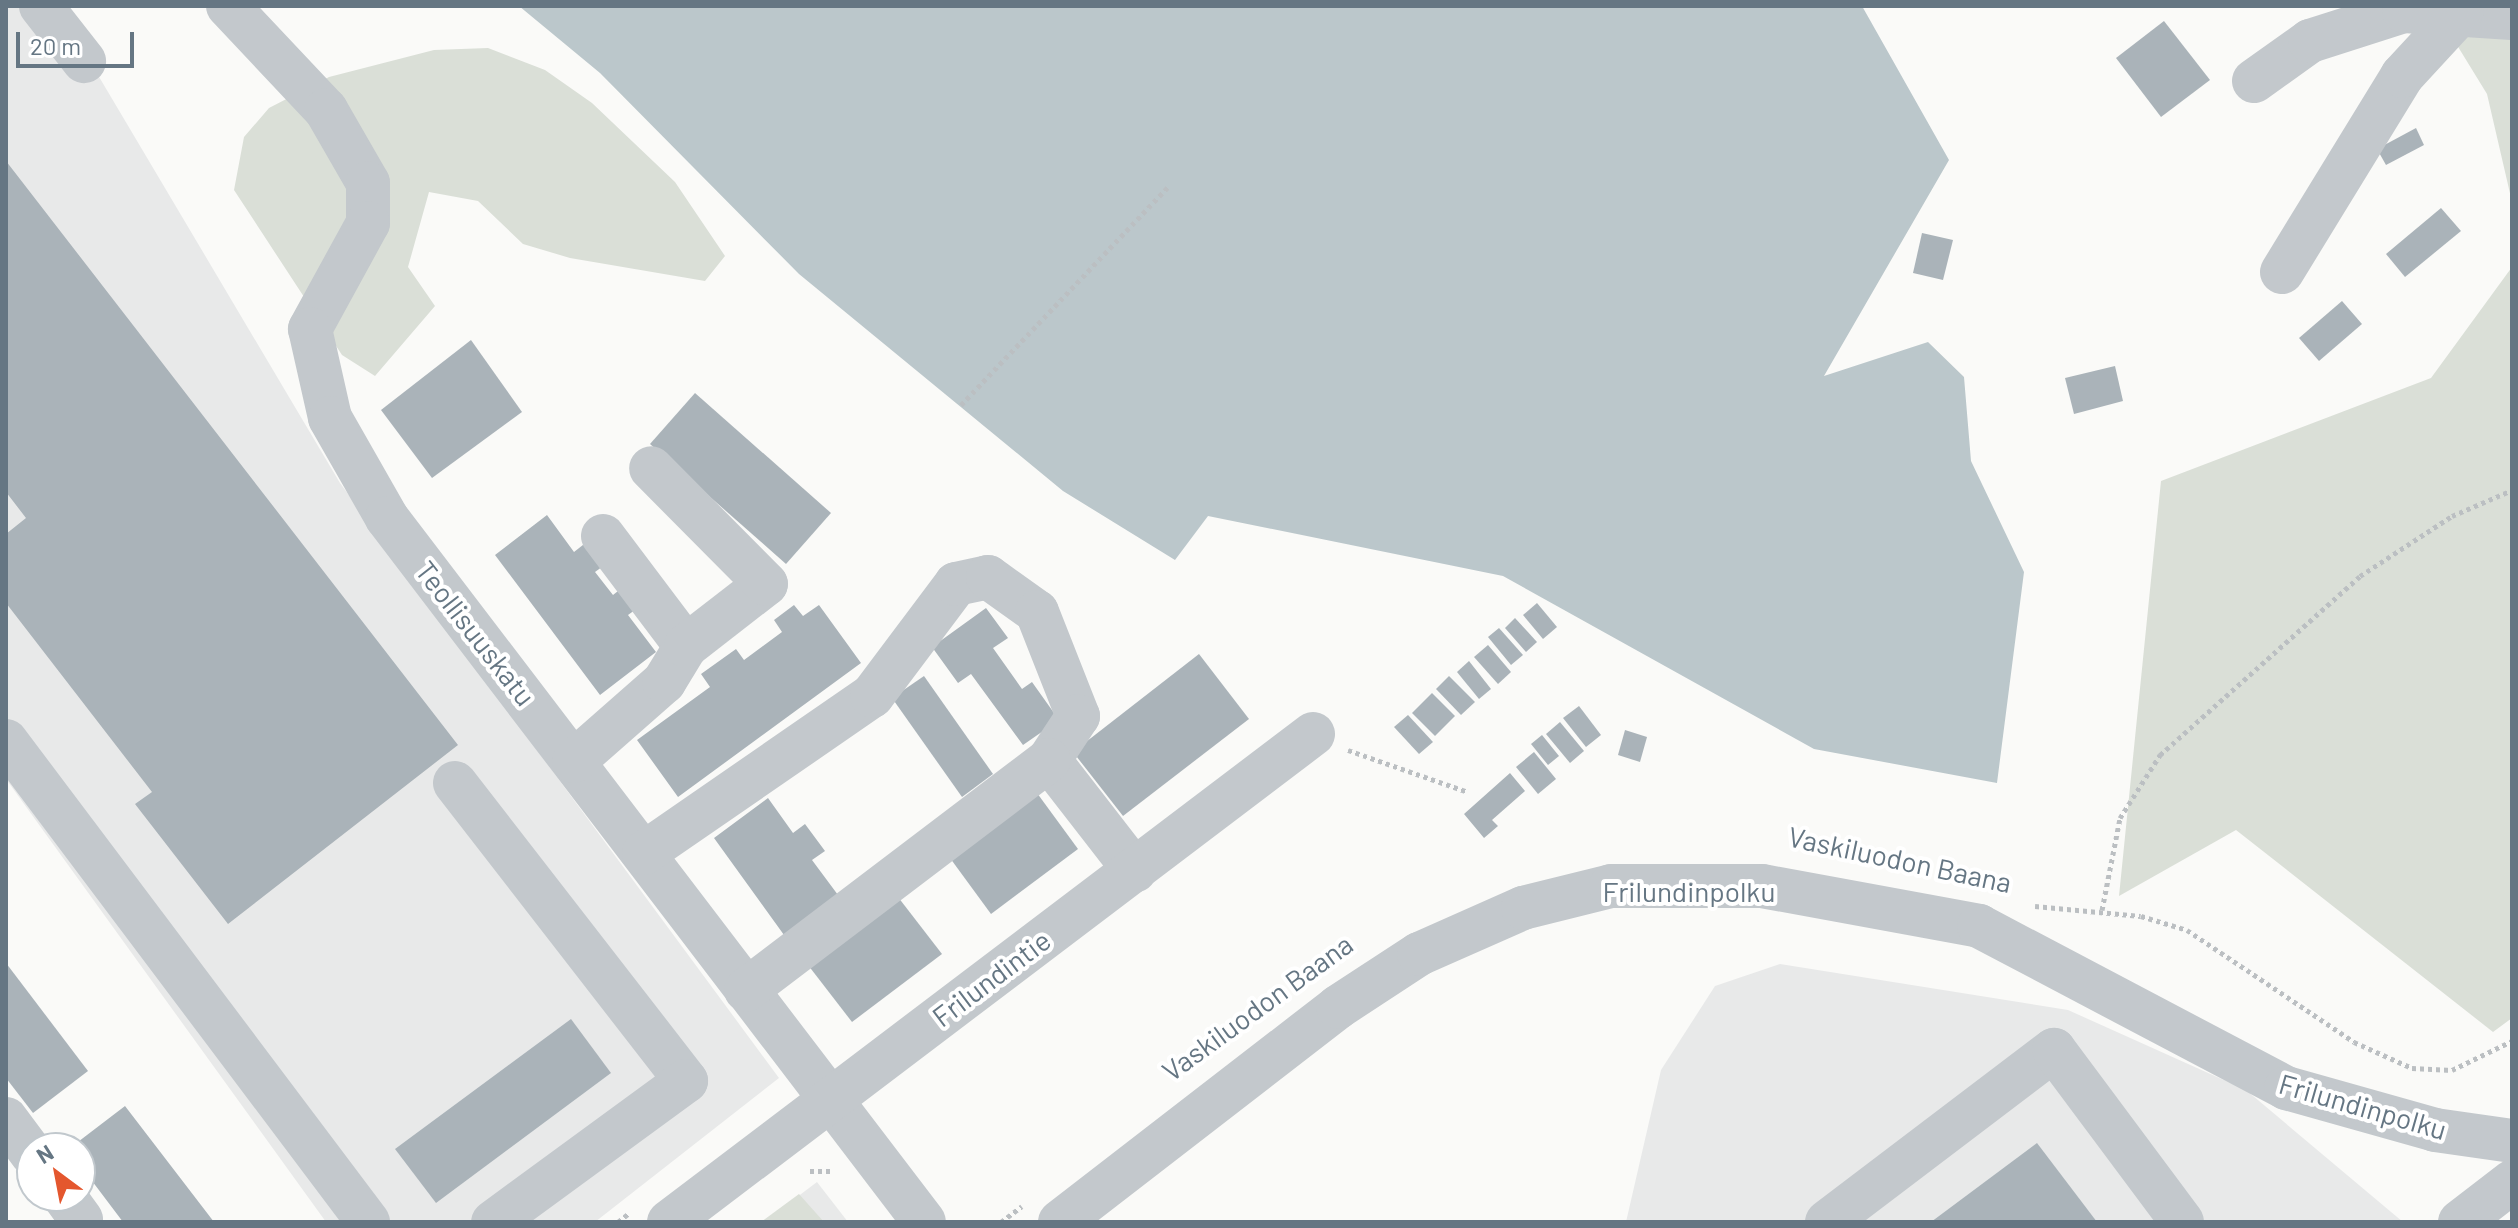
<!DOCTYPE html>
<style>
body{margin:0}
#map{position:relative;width:2518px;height:1228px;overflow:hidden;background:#fafaf8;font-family:Barlow,sans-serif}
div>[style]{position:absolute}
.built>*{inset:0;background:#e8e9e9}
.green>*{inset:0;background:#dadfd7}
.water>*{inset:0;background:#bbc7cb}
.building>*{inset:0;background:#aab3b9}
.path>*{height:5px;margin-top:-2.5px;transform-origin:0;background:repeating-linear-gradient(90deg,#bbbfc2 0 4px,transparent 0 8px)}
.minor>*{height:44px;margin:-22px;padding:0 22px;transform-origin:22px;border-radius:22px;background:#c3c8cc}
span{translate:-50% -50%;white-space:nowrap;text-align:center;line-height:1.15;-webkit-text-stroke:8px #fff;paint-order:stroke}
.street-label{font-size:28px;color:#657683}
.frame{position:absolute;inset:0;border:8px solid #657683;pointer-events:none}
.north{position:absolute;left:16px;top:1132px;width:80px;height:80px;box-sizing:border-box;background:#fff;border:2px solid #c1c8cd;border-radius:50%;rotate:328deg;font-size:22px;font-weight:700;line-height:32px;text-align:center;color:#657683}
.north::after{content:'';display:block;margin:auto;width:28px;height:36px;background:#e4572e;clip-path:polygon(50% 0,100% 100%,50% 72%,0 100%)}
.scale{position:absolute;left:16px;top:32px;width:118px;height:36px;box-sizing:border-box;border:4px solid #657683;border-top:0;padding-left:10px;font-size:24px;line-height:28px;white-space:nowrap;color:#657683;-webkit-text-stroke:6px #fff;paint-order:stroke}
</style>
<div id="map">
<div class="built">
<i style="clip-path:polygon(6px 6px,57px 6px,340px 483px,779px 1078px,595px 1222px,326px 1222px,6px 779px)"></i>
<i style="clip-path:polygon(1780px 964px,2068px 1010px,2246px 1090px,2403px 1222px,1626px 1222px,1661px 1070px,1715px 986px)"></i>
<i style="clip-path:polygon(817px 1182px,848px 1222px,764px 1222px)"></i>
</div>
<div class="green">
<i style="clip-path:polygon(2433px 6px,2512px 6px,2512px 202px,2487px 94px)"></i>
<i style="clip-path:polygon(488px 48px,545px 70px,592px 103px,675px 182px,725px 256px,705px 281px,570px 258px,523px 244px,478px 201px,429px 192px,408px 267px,435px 306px,375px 376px,342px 355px,234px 190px,244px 137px,269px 108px,329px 77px,434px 50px)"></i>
<i style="clip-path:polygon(2512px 267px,2512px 1018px,2493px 1032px,2236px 830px,2119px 896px,2161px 481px,2431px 378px)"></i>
<i style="clip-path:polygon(799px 1194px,824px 1222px,761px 1222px)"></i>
</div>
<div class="water">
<i style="clip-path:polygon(519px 6px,1862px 6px,1949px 160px,1824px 376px,1928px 342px,1964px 377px,1971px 461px,2024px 572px,1997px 783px,1814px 749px,1503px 576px,1208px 516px,1175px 560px,1063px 491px,799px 274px,600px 73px)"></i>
</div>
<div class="building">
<i style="clip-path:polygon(2164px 21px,2210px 80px,2161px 117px,2116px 58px)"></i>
<i style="clip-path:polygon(2416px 128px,2424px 145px,2386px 165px,2377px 149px)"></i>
<i style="clip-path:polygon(6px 161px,458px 745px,228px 924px,135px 804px,152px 792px,6px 603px,6px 534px,26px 518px,6px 492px)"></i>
<i style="clip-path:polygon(2441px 208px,2461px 231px,2405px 277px,2386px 254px)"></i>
<i style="clip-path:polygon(1922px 233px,1953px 240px,1943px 280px,1913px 273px)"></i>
<i style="clip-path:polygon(2342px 301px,2362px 324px,2319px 361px,2299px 338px)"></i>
<i style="clip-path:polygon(471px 340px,522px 412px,432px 478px,381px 410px)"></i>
<i style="clip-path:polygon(2115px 366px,2123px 401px,2074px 414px,2065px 378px)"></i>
<i style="clip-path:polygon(695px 393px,831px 513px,786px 564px,650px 444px)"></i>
<i style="clip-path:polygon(547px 515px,574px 552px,588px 541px,606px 564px,595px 572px,613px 595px,623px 587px,639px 607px,628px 615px,656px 652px,600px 695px,495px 555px)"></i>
<i style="clip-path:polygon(1537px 603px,1557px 627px,1543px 639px,1523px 615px)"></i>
<i style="clip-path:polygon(794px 605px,803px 616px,819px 605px,861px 663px,678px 797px,637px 740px,710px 687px,701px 674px,736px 649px,744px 660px,782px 632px,774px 620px)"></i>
<i style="clip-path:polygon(986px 608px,1008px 638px,993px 648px,1022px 689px,1032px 682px,1059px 720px,1023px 745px,971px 674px,958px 683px,932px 647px)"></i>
<i style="clip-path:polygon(1515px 618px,1537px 642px,1526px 652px,1505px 628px)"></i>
<i style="clip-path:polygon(1499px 628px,1523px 655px,1511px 665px,1488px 637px)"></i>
<i style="clip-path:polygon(1488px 645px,1511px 672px,1498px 684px,1474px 657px)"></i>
<i style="clip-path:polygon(1199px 654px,1249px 719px,1123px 816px,1073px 752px)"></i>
<i style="clip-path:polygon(1469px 661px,1491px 689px,1479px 699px,1457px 672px)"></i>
<i style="clip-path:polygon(924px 676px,993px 774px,962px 797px,892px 698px)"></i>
<i style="clip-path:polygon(1449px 676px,1475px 702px,1461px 715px,1436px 689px)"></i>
<i style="clip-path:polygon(1432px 693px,1455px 716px,1435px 736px,1412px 713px)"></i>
<i style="clip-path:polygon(1579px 706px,1601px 735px,1586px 747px,1563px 718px)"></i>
<i style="clip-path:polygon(1408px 715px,1433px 742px,1419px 754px,1394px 727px)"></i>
<i style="clip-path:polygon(1560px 722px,1584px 751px,1570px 763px,1546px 734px)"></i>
<i style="clip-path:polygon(1625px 730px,1647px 737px,1640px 762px,1618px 755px)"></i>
<i style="clip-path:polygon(1542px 735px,1559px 756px,1548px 765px,1531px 744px)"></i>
<i style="clip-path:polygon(1534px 752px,1556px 779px,1538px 794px,1516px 767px)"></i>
<i style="clip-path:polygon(1510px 773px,1525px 791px,1492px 820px,1498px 826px,1484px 838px,1464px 814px)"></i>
<i style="clip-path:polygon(1037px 793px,1078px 849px,991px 914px,950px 858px)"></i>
<i style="clip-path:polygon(768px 798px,793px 833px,805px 824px,825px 851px,812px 860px,838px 895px,784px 935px,714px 838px)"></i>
<i style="clip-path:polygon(898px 897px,942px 954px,852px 1022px,808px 965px)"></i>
<i style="clip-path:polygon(6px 963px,88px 1071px,33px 1113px,6px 1078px)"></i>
<i style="clip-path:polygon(571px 1019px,611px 1073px,436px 1203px,395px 1149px)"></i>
<i style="clip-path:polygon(125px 1106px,214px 1222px,123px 1222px,80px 1165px,80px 1148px,70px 1148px)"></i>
<i style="clip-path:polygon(2037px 1143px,2097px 1222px,1931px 1222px)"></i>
</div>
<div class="path">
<i style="left:961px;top:405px;width:302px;rotate:-46.5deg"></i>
<i style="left:1348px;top:750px;width:127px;rotate:19.3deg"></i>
<i style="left:2035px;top:906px;width:106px;rotate:5.4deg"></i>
<i style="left:2141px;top:916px;width:48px;rotate:16.9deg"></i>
<i style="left:2187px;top:930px;width:201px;rotate:33.8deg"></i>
<i style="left:2354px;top:1042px;width:64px;rotate:24.1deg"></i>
<i style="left:2412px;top:1068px;width:40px;rotate:2.9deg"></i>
<i style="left:2452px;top:1070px;width:67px;rotate:-25.8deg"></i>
<i style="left:2102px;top:910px;width:94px;rotate:-78.9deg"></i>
<i style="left:2120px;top:818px;width:75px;rotate:-57.6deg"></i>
<i style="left:2160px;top:755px;width:268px;rotate:-41.8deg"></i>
<i style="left:2360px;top:576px;width:110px;rotate:-33.1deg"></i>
<i style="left:2452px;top:516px;width:65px;rotate:-23.4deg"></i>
<i style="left:810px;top:1171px;width:21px"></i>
<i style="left:618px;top:1222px;width:13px;rotate:-39deg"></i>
<i style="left:1001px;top:1222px;width:26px;rotate:-37deg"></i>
</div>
<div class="minor">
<i style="left:41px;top:6px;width:70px;rotate:52deg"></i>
<i style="left:228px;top:6px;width:143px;rotate:46.7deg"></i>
<i style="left:326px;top:110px;width:84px;rotate:60.1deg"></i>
<i style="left:368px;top:183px;width:40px;rotate:90deg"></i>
<i style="left:368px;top:223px;width:121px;rotate:118.7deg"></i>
<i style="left:310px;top:329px;width:91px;rotate:77.3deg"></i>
<i style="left:330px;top:418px;width:115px;rotate:60.3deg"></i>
<i style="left:387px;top:518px;width:885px;rotate:52.66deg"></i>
<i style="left:2254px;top:81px;width:69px;rotate:-35.5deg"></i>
<i style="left:2310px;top:41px;width:99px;rotate:-17.7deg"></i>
<i style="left:2404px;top:11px;width:108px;rotate:3.7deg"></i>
<i style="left:2282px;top:272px;width:230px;rotate:-58.5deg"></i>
<i style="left:2402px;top:76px;width:88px;rotate:-47.3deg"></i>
<i style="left:603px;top:536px;width:138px;rotate:53deg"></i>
<i style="left:6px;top:741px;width:602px;rotate:53.03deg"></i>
<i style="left:574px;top:761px;width:120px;rotate:-41.3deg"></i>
<i style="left:664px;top:682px;width:42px;rotate:-58.6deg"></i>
<i style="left:686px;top:646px;width:101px;rotate:-37.8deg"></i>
<i style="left:766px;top:584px;width:163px;rotate:-134.8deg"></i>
<i style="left:455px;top:783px;width:377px;rotate:52.2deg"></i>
<i style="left:686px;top:1081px;width:239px;rotate:143.8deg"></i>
<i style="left:644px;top:853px;width:277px;rotate:-34.6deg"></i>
<i style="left:872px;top:696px;width:140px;rotate:-53.1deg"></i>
<i style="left:956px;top:584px;width:33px;rotate:-12deg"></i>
<i style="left:988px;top:577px;width:60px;rotate:35.5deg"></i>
<i style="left:1037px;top:612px;width:112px;rotate:68.5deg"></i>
<i style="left:1078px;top:716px;width:53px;rotate:123.4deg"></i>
<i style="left:1049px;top:760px;width:140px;rotate:52.2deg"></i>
<i style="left:746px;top:990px;width:380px;rotate:-37.2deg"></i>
<i style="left:6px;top:1119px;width:44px;rotate:53.4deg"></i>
<i style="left:64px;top:1196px;width:29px;rotate:54deg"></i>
<i style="left:669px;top:1222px;width:808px;rotate:-37.15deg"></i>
<i style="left:1060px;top:1222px;width:351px;rotate:-37.7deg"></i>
<i style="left:1338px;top:1007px;width:97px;rotate:-33.2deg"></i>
<i style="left:1419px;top:954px;width:114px;rotate:-23.9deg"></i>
<i style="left:1523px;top:908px;width:91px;rotate:-14deg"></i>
<i style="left:1611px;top:886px;width:151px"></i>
<i style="left:1762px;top:886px;width:221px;rotate:10.4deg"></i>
<i style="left:1979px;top:926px;width:347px;rotate:27.8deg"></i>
<i style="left:2286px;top:1088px;width:155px;rotate:15.7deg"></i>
<i style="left:2435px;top:1130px;width:78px;rotate:8.1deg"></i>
<i style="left:1827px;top:1222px;width:285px;rotate:-37.2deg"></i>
<i style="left:2054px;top:1050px;width:214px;rotate:53.3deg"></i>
<i style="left:2460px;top:1222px;width:66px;rotate:-37.6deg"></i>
</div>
<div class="street-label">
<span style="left:476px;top:633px;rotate:52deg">Teollisuuskatu</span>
<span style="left:1900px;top:859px;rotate:12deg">Vaskiluodon Baana</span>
<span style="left:1689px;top:891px">Frilundinpolku</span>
<span style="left:991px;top:978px;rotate:-37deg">Frilundintie</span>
<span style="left:1257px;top:1007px;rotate:-36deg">Vaskiluodon Baana</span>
<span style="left:2363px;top:1106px;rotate:16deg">Frilundinpolku</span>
</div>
<div class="frame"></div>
<div class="north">N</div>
<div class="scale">20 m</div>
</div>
